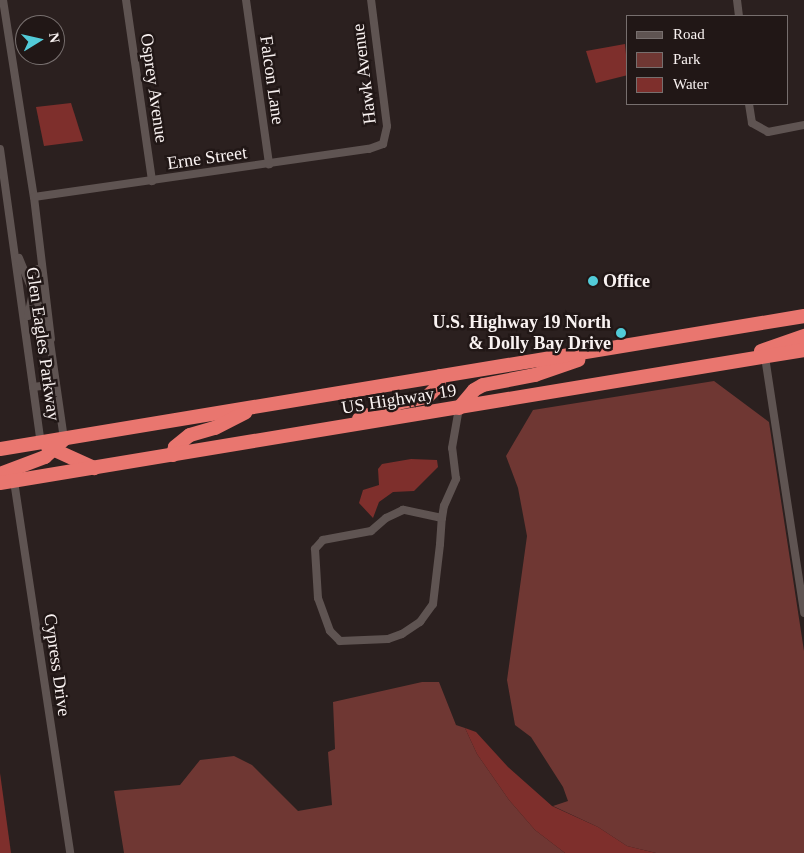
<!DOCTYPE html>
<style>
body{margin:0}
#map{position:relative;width:804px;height:853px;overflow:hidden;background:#2b201f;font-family:"Times New Roman",serif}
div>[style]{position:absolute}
.green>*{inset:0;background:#6f3733}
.water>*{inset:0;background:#7e2f2c}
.street>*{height:8px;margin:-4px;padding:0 4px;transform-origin:4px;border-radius:4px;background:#5f5452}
.highway>*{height:14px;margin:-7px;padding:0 7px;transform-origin:7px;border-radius:7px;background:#e9766f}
.dots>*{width:14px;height:14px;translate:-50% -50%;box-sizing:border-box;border:2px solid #211716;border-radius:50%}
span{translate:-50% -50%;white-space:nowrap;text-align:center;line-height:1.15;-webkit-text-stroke:5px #211716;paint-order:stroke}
.street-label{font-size:18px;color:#f9f2f1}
.poi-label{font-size:18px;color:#f9f2f1;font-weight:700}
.left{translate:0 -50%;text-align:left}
.right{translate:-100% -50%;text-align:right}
.legend{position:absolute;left:626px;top:15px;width:162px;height:90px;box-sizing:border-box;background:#211716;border:1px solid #776f6e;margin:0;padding:6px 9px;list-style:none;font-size:15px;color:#f9f2f1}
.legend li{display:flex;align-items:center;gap:10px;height:25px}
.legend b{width:25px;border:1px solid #776f6e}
.north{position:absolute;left:15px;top:15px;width:50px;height:50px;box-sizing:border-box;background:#211716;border:1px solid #776f6e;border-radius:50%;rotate:81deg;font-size:14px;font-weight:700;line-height:20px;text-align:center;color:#f9f2f1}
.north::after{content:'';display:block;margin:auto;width:18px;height:22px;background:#52cbd8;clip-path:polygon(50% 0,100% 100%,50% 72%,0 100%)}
</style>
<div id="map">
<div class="green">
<i style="clip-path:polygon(714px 381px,769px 422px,804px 651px,804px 853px,656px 853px,627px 846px,598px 827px,553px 806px,568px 801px,563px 787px,531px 737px,515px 725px,507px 680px,527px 536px,518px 488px,506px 456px,533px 410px)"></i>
<i style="clip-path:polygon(422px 682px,439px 682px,456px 725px,465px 728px,477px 754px,509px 800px,535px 830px,565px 853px,124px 853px,114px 791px,180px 785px,200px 760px,234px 756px,252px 765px,298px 811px,332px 805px,328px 752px,335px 749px,333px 702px)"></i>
</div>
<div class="water">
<i style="clip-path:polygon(625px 44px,628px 75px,596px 83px,586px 51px)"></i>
<i style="clip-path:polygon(71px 103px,83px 141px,44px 146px,36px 107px)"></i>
<i style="clip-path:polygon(411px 459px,437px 460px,438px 467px,414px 491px,393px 492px,379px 502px,373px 518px,359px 503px,363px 490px,379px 485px,378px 469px,382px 464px)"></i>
<i style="clip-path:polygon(465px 728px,476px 732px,508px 767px,552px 806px,598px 827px,627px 846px,656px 853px,565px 853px,535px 830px,509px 800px,477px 754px)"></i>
<i style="clip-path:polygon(0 773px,11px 853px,0 853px)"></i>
</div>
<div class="street">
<i style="left:3px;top:0;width:199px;rotate:81.1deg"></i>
<i style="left:34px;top:197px;width:143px;rotate:83.2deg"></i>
<i style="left:126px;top:0;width:183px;rotate:81.8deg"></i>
<i style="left:246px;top:0;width:166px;rotate:82deg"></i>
<i style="left:737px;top:0;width:16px;rotate:83deg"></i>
<i style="left:749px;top:104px;width:19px;rotate:81deg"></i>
<i style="left:752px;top:123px;width:18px;rotate:29deg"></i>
<i style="left:768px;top:132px;width:37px;rotate:-11deg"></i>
<i style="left:0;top:149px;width:297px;rotate:82.1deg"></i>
<i style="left:34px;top:197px;width:338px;rotate:-8.2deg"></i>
<i style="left:369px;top:149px;width:15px;rotate:-20deg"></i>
<i style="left:383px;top:144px;width:18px;rotate:-77deg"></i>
<i style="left:387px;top:126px;width:127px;rotate:-97.2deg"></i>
<i style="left:19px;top:258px;width:66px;rotate:67.7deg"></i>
<i style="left:28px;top:316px;width:48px;rotate:-78deg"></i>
<i style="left:49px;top:335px;width:105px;rotate:81.8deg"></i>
<i style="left:765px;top:357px;width:259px;rotate:81.3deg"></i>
<i style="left:33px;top:387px;width:23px;rotate:-7deg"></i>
<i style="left:14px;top:481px;width:376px;rotate:81.4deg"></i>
<i style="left:442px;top:518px;width:40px;rotate:-168deg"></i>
<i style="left:403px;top:510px;width:19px;rotate:155deg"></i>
<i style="left:386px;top:518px;width:20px;rotate:139deg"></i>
<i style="left:371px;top:531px;width:49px;rotate:169.4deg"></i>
<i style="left:323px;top:540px;width:12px;rotate:132deg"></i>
<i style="left:315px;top:549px;width:49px;rotate:86.5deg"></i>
<i style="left:318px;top:598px;width:35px;rotate:70deg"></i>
<i style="left:330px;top:631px;width:14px;rotate:45deg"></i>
<i style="left:340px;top:641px;width:48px;rotate:-2.4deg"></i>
<i style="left:388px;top:639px;width:15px;rotate:-20deg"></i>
<i style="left:402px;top:634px;width:22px;rotate:-34deg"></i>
<i style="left:420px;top:622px;width:22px;rotate:-54deg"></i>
<i style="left:433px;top:604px;width:60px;rotate:-83.3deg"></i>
<i style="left:440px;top:544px;width:26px;rotate:-86deg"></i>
<i style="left:442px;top:518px;width:12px;rotate:-81deg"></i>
<i style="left:444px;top:506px;width:30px;rotate:-66deg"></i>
<i style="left:456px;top:479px;width:31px;rotate:-97deg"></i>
<i style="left:452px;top:448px;width:41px;rotate:-80.1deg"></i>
</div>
<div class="highway">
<i style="left:761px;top:351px;width:46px;rotate:-19.2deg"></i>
<i style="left:459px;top:408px;width:23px;rotate:-50deg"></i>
<i style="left:474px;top:390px;width:10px;rotate:-29deg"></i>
<i style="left:483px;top:385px;width:53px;rotate:-10.9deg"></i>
<i style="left:535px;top:375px;width:46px;rotate:-19.2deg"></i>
<i style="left:359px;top:419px;width:42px;rotate:-22.3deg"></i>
<i style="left:398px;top:403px;width:30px;rotate:-12deg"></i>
<i style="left:427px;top:397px;width:16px;rotate:-45deg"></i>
<i style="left:438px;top:386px;width:10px;rotate:-79deg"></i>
<i style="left:48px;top:447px;width:51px;rotate:24.5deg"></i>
<i style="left:0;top:449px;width:815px;rotate:-9.39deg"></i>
<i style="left:173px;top:455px;width:8px;rotate:-76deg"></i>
<i style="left:175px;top:447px;width:19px;rotate:-39deg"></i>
<i style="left:190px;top:435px;width:26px;rotate:-16deg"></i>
<i style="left:215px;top:428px;width:34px;rotate:-27deg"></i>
<i style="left:0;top:474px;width:48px;rotate:-20.7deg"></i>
<i style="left:45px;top:457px;width:26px;rotate:-43deg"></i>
<i style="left:0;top:483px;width:815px;rotate:-9.39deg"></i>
</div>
<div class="dots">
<i style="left:593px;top:281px;background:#52cbd8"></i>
<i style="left:621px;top:333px;background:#52cbd8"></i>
</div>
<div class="street-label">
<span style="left:364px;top:74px;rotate:-97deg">Hawk Avenue</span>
<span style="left:272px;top:80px;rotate:82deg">Falcon Lane</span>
<span style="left:154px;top:88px;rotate:82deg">Osprey Avenue</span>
<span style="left:207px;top:158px;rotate:-8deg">Erne Street</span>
<span style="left:43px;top:344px;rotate:82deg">Glen Eagles Parkway</span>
<span style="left:399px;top:399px;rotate:-9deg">US Highway 19</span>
<span style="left:57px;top:665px;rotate:82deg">Cypress Drive</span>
</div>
<div class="poi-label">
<span class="left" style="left:603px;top:281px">Office</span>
<span class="right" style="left:611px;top:333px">U.S. Highway 19 North<br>&amp; Dolly Bay Drive</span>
</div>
<ul class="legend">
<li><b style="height:6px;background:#5f5452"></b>Road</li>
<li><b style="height:14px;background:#6f3733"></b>Park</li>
<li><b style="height:14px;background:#7e2f2c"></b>Water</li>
</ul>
<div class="north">N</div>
</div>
